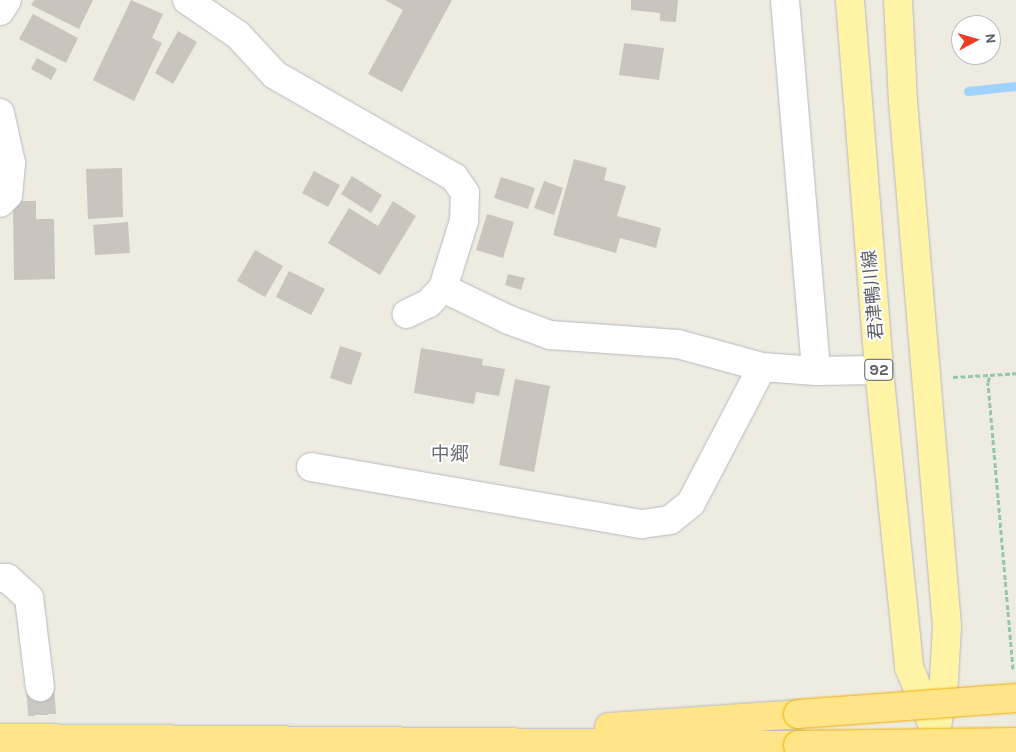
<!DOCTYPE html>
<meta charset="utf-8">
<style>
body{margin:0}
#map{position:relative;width:1016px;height:752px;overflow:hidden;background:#eeebe1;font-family:Karla,"Noto Sans JP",sans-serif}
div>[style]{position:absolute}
.stream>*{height:9px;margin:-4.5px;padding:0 4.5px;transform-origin:4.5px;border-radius:4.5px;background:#a0d2ff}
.building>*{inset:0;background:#c9c5be}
.minor-tunnel>*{height:28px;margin-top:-14px;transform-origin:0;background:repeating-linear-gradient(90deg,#c9c8c2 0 28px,transparent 0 42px)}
.path>*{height:3px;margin-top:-1.5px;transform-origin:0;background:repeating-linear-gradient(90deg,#94c8a5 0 5px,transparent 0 7.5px)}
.roads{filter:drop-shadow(0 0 1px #b7b9bf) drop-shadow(0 0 1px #b7b9bf)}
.minor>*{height:28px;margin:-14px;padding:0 14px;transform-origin:14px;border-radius:14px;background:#fff}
.major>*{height:28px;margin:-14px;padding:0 14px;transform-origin:14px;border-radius:14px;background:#fff4a5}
.highway>*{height:28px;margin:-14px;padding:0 14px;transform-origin:14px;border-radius:14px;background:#ffe587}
.bridges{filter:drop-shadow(0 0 1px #efad00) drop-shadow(0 0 1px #efad00)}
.highway-bridge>*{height:28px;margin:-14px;padding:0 14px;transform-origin:14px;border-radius:14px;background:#ffe587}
span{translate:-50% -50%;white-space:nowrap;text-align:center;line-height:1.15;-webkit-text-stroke:4px #fff;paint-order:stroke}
.shield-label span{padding:1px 4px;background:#fff;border:1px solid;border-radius:4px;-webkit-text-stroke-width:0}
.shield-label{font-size:16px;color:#5a5d63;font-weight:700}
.street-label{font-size:18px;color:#5a5d63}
.neighbourhood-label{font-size:19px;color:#6b6f75}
.north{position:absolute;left:951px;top:15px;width:50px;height:50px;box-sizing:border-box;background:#fff;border:1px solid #bdbec1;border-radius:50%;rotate:84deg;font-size:14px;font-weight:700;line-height:20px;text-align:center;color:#5a5d63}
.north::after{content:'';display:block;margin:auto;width:18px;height:22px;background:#f23b23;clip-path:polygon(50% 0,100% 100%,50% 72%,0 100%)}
</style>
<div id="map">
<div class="stream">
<i style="left:968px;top:91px;width:48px;rotate:-5.9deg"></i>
</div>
<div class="building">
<i style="clip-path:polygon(34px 0,93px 0,79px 29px,31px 5px)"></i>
<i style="clip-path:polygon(131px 0,163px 14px,152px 38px,162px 43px,134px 101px,93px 80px)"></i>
<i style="clip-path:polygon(385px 0,452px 0,402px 92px,368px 74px,403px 10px)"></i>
<i style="clip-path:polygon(631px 0,678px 0,676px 22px,660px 21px,660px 13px,631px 10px)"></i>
<i style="clip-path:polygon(33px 14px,78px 38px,66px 63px,19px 39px)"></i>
<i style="clip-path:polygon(178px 31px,197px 42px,173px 84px,155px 73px)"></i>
<i style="clip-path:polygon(624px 43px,664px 48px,659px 80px,619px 75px)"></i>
<i style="clip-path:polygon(37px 58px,57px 69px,51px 80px,31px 69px)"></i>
<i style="clip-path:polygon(574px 159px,607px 168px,604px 180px,626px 186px,617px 216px,661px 228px,656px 248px,620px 238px,616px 253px,553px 235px)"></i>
<i style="clip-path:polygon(122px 168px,123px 217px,88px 219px,86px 169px)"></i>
<i style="clip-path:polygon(314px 171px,340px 185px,328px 207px,302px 193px)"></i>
<i style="clip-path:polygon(352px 176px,382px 195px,371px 213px,341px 194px)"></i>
<i style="clip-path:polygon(501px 177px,535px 188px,528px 209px,494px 198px)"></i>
<i style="clip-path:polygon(544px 181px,563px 188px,554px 215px,534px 208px)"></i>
<i style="clip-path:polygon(13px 201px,36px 201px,36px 219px,54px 219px,55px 279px,14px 280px)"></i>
<i style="clip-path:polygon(393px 201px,416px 216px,380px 275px,328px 243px,349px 208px,378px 226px)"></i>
<i style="clip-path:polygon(487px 214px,514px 222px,503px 258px,476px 250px)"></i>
<i style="clip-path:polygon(128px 222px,130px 253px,95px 255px,93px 225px)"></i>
<i style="clip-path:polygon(255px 250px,283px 266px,265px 297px,237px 281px)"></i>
<i style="clip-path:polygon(289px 271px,325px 289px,311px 315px,276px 297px)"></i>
<i style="clip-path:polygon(508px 274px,525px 278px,521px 290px,505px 285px)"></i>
<i style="clip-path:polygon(340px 346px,362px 353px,351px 385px,330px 378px)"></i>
<i style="clip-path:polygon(421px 348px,483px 359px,482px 365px,505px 369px,499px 396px,476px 392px,474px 404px,414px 393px)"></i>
<i style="clip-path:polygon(515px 379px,550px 386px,534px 472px,499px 465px)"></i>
</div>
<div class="minor-tunnel">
<i style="left:40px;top:687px;width:65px;rotate:85.6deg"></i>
</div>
<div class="path">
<i style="left:953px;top:377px;width:37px;rotate:-3deg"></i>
<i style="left:1013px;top:669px;width:288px;rotate:-95deg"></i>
<i style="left:988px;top:382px;width:7px;rotate:-74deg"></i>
<i style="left:990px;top:375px;width:26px;rotate:-4deg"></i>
</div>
<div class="roads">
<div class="minor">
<i style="left:187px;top:0;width:62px;rotate:34.5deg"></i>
<i style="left:238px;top:35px;width:54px;rotate:47.2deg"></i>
<i style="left:275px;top:75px;width:206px;rotate:29.7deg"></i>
<i style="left:454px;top:177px;width:19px;rotate:55deg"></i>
<i style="left:465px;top:193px;width:28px;rotate:92deg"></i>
<i style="left:464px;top:221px;width:70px;rotate:107.4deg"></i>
<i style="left:443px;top:288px;width:21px;rotate:133deg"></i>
<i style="left:429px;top:303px;width:25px;rotate:154deg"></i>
<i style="left:785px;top:0;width:372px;rotate:85.2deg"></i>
<i style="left:0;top:11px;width:13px;rotate:-58deg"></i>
<i style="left:0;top:113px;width:51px;rotate:77.6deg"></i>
<i style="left:11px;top:163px;width:32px;rotate:95deg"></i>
<i style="left:8px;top:195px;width:11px;rotate:135deg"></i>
<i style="left:443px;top:288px;width:73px;rotate:25.9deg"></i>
<i style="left:509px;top:320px;width:44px;rotate:20.1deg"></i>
<i style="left:550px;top:335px;width:128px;rotate:4deg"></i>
<i style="left:678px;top:344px;width:87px;rotate:15.3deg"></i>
<i style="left:762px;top:367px;width:54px;rotate:4.2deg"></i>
<i style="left:816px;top:371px;width:63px;rotate:-0.9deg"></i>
<i style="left:311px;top:467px;width:336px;rotate:9.8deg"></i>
<i style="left:642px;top:524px;width:28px;rotate:-8deg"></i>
<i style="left:670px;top:520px;width:27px;rotate:-39deg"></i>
<i style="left:691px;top:503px;width:153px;rotate:-62.4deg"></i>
<i style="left:0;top:578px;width:7px"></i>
<i style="left:7px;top:578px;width:30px;rotate:42deg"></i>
<i style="left:29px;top:598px;width:90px;rotate:83deg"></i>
</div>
<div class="major">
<i style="left:850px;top:0;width:371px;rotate:85.5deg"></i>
<i style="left:879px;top:370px;width:299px;rotate:84.2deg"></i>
<i style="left:909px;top:667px;width:64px;rotate:67.9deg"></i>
<i style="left:898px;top:0;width:101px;rotate:87.2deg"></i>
<i style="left:903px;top:101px;width:527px;rotate:85.21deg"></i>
<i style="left:947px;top:626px;width:54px;rotate:93.2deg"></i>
<i style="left:944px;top:680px;width:55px;rotate:98.4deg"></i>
<i style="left:936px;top:734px;width:18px;rotate:84deg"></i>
</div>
<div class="highway">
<i style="left:609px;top:727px;width:189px;rotate:-3.9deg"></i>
<i style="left:0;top:738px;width:798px;rotate:0.5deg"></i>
</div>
</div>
<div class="bridges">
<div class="highway-bridge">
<i style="left:798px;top:714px;width:219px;rotate:-4.2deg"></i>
<i style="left:798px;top:745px;width:218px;rotate:-0.8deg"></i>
</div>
</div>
<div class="shield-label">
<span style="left:879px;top:370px">92</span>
</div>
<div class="street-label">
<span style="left:873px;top:295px;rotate:-95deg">君津鴨川線</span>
</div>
<div class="neighbourhood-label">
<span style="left:450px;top:455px">中郷</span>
</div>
<div class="north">N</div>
</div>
